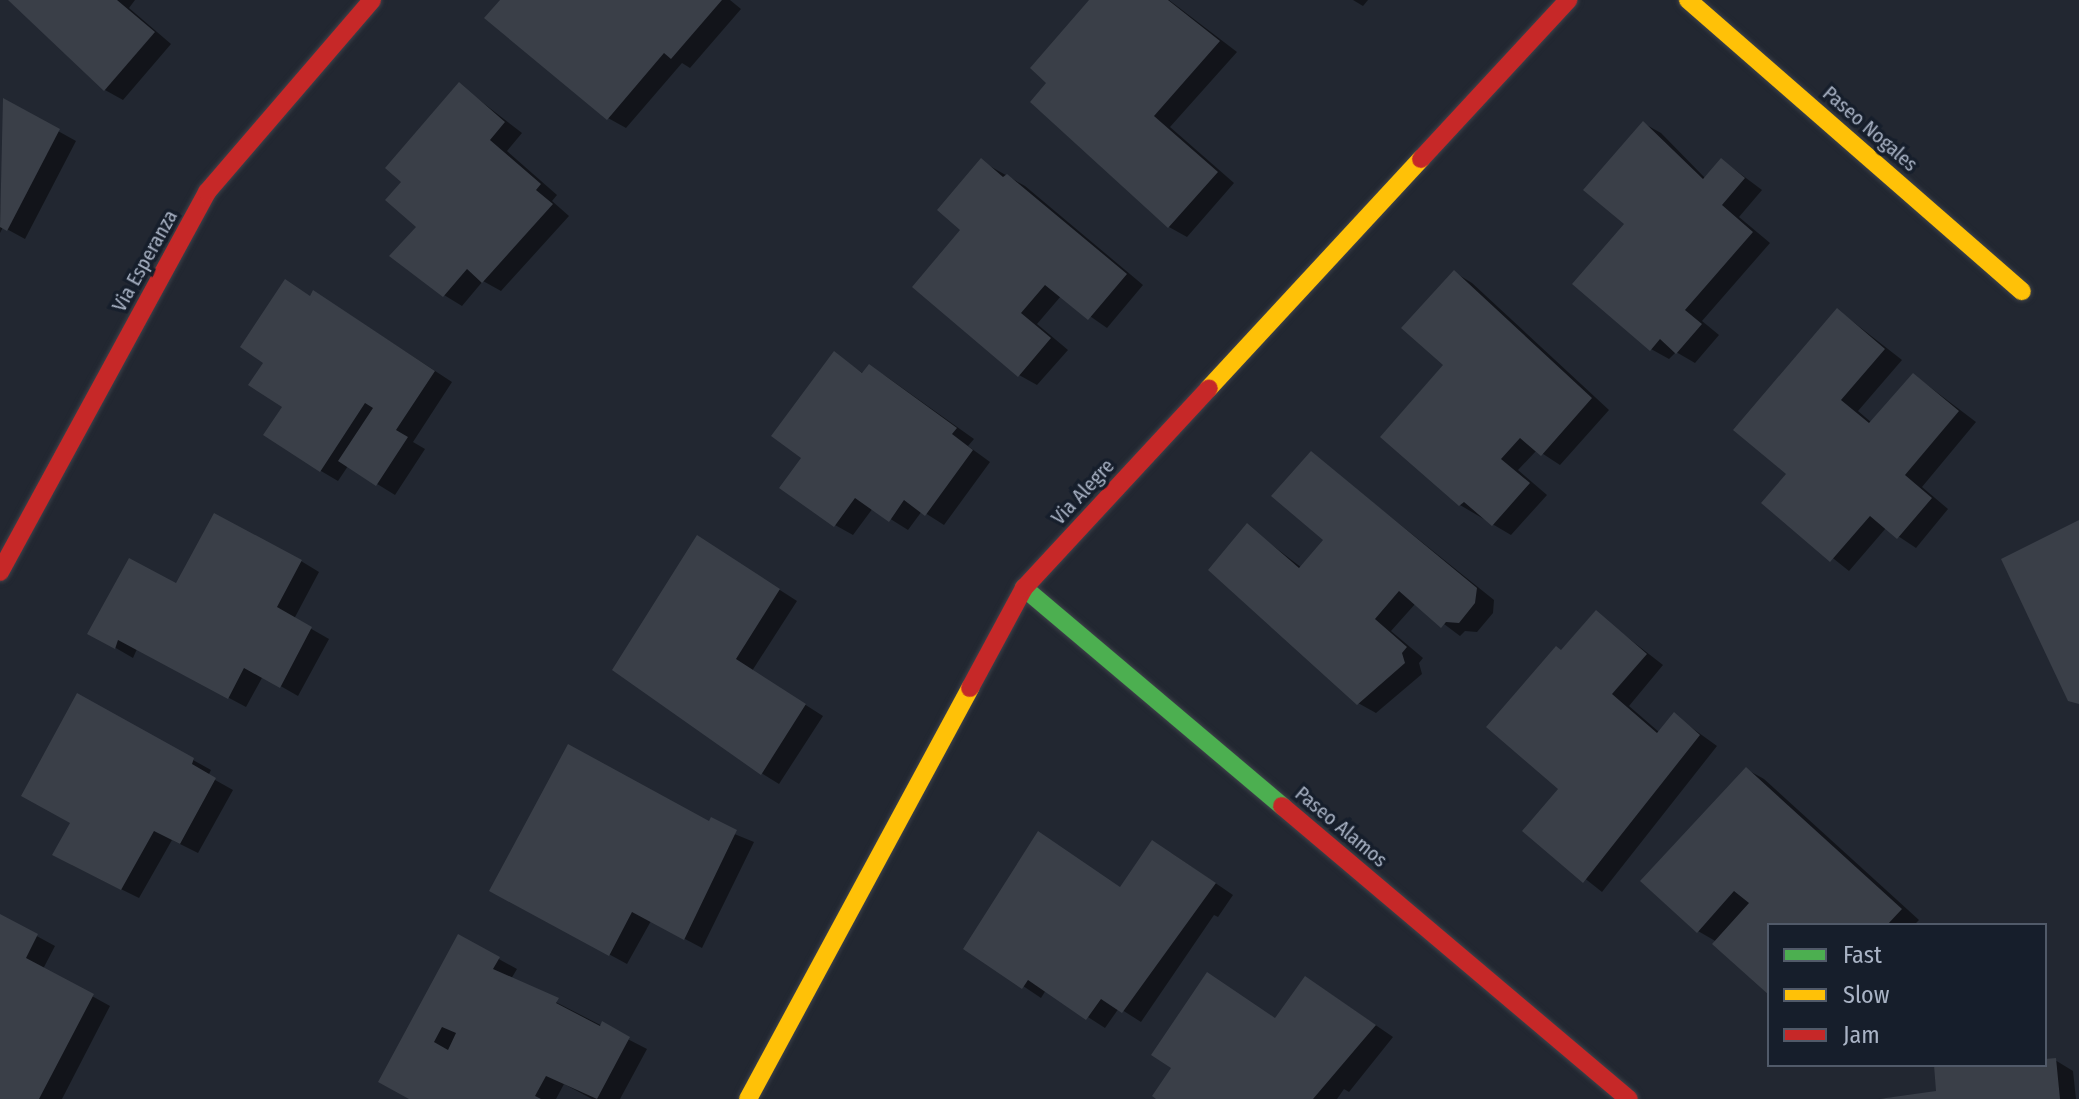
<!DOCTYPE html>
<style>
body{margin:0}
#map{position:relative;width:2079px;height:1099px;overflow:hidden;background:#222731;font-family:"Fira Sans Condensed",sans-serif}
div>[style]{position:absolute}
.shadow>*{inset:0;background:#0007}
.building>*{inset:0;background:#3a3f48}
.roads{filter:drop-shadow(0 0 2px #3e424a) drop-shadow(0 0 2px #3e424a)}
.fast>*{height:18px;margin:-9px;padding:0 9px;transform-origin:9px;border-radius:9px;background:#4caf50}
.slow>*{height:18px;margin:-9px;padding:0 9px;transform-origin:9px;border-radius:9px;background:#ffc107}
.jam>*{height:18px;margin:-9px;padding:0 9px;transform-origin:9px;border-radius:9px;background:#c62828}
span{translate:-50% -50%;white-space:nowrap;text-align:center;line-height:1.15;-webkit-text-stroke:7px #161e2b;paint-order:stroke}
.street-label{font-size:20px;color:#a9b3c5}
.legend{position:absolute;left:1767px;top:923px;width:280px;height:144px;box-sizing:border-box;background:#161e2b;border:2px solid #515a69;margin:0;padding:10px 14px;list-style:none;font-size:24px;color:#a9b3c5}
.legend li{display:flex;align-items:center;gap:16px;height:40px}
.legend b{width:40px;border:2px solid #515a69}
</style>
<div id="map">
<div class="shadow">
<i style="clip-path:polygon(9px 0,135px 0,129px 8px,171px 44px,123px 100px,105px 90px)"></i>
<i style="clip-path:polygon(502px 0,730px 0,741px 9px,690px 68px,682px 63px,626px 128px,608px 118px)"></i>
<i style="clip-path:polygon(1092px 0,1169px 0,1237px 52px,1170px 127px,1234px 183px,1187px 237px,1169px 227px,1049px 83px)"></i>
<i style="clip-path:polygon(1353px 0,1368px 0,1363px 6px)"></i>
<i style="clip-path:polygon(460px 85px,522px 133px,507px 151px,557px 195px,552px 201px,569px 216px,501px 291px,483px 281px,462px 306px,444px 295px,404px 182px)"></i>
<i style="clip-path:polygon(4px 101px,76px 141px,25px 239px,3px 227px,0 233px)"></i>
<i style="clip-path:polygon(1643px 123px,1661px 133px,1706px 179px,1722px 160px,1762px 190px,1739px 217px,1770px 243px,1702px 321px,1719px 335px,1695px 363px,1676px 352px,1669px 359px,1651px 349px,1626px 224px)"></i>
<i style="clip-path:polygon(981px 161px,1025px 186px,1143px 285px,1107px 328px,1061px 296px,1037px 324px,1068px 350px,1037px 385px,1019px 375px,963px 230px)"></i>
<i style="clip-path:polygon(1454px 272px,1472px 283px,1609px 410px,1560px 465px,1537px 450px,1518px 470px,1547px 495px,1511px 535px,1460px 505px)"></i>
<i style="clip-path:polygon(311px 297px,331px 303px,452px 382px,413px 442px,425px 449px,395px 495px,348px 466px,338px 481px,321px 471px,285px 406px)"></i>
<i style="clip-path:polygon(1838px 310px,1902px 360px,1858px 411px,1872px 423px,1914px 375px,1976px 422px,1922px 487px,1948px 509px,1916px 548px,1886px 528px,1849px 571px,1764px 503px,1789px 474px)"></i>
<i style="clip-path:polygon(834px 354px,864px 374px,869px 366px,887px 377px,974px 439px,968px 446px,990px 462px,944px 525px,922px 511px,908px 530px,873px 508px,853px 535px,835px 525px,804px 457px)"></i>
<i style="clip-path:polygon(1311px 453px,1494px 600px,1493px 613px,1477px 632px,1465px 631px,1460px 636px,1416px 603px,1391px 631px,1423px 658px,1419px 663px,1422px 674px,1376px 713px,1358px 703px,1247px 526px,1302px 568px,1326px 540px)"></i>
<i style="clip-path:polygon(715px 548px,797px 601px,752px 671px,823px 716px,779px 784px,739px 759px)"></i>
<i style="clip-path:polygon(301px 561px,319px 572px,294px 619px,329px 639px,298px 696px,263px 676px,246px 707px,137px 649px,133px 658px,90px 633px,177px 586px)"></i>
<i style="clip-path:polygon(1596px 613px,1663px 665px,1629px 706px,1659px 732px,1674px 715px,1717px 746px,1602px 892px,1525px 831px,1561px 789px,1562px 652px)"></i>
<i style="clip-path:polygon(78px 696px,211px 770px,208px 776px,233px 790px,198px 853px,172px 840px,139px 898px,72px 865px)"></i>
<i style="clip-path:polygon(1746px 769px,1764px 779px,1919px 920px,1914px 925px,1769px 925px,1769px 993px,1717px 942px,1698px 931px)"></i>
<i style="clip-path:polygon(710px 824px,754px 842px,702px 948px,651px 921px,627px 964px,509px 900px)"></i>
<i style="clip-path:polygon(1171px 853px,1233px 895px,1218px 917px,1214px 915px,1141px 1022px,1119px 1008px,1105px 1028px,1046px 990px,1041px 998px,966px 948px,1122px 888px)"></i>
<i style="clip-path:polygon(0 916px,55px 946px,43px 969px,110px 1006px,62px 1099px,0 1099px)"></i>
<i style="clip-path:polygon(459px 937px,517px 969px,511px 979px,647px 1049px,620px 1099px,592px 1099px,564px 1084px,556px 1099px,412px 1099px)"></i>
<i style="clip-path:polygon(1323px 989px,1393px 1037px,1349px 1092px,1344px 1089px,1337px 1099px,1159px 1099px)"></i>
<i style="clip-path:polygon(2055px 1060px,2073px 1071px,2076px 1099px,1878px 1099px,1938px 1093px,1936px 1065px,2045px 1065px)"></i>
</div>
<div class="building">
<i style="clip-path:polygon(8px 0,117px 0,155px 32px,104px 91px)"></i>
<i style="clip-path:polygon(500px 0,722px 0,671px 59px,664px 53px,607px 120px,484px 18px)"></i>
<i style="clip-path:polygon(1089px 0,1168px 0,1220px 41px,1154px 116px,1218px 172px,1168px 228px,1030px 102px,1046px 83px,1030px 68px)"></i>
<i style="clip-path:polygon(459px 82px,505px 122px,490px 140px,541px 184px,536px 190px,553px 204px,482px 283px,467px 269px,443px 297px,389px 256px,416px 227px,385px 200px,401px 182px,385px 168px)"></i>
<i style="clip-path:polygon(3px 98px,60px 129px,7px 231px,0 227px)"></i>
<i style="clip-path:polygon(1643px 121px,1703px 179px,1721px 158px,1745px 178px,1722px 205px,1753px 232px,1685px 310px,1702px 324px,1676px 354px,1660px 339px,1650px 351px,1572px 284px,1624px 224px,1583px 190px)"></i>
<i style="clip-path:polygon(981px 158px,1003px 177px,1007px 174px,1127px 274px,1088px 320px,1045px 285px,1021px 313px,1051px 338px,1018px 377px,912px 287px,960px 230px,937px 210px)"></i>
<i style="clip-path:polygon(1454px 270px,1592px 398px,1541px 456px,1520px 438px,1501px 459px,1530px 483px,1492px 526px,1464px 502px,1459px 506px,1380px 437px,1443px 365px,1401px 328px)"></i>
<i style="clip-path:polygon(285px 279px,310px 296px,313px 290px,435px 371px,396px 430px,408px 437px,376px 486px,338px 461px,373px 408px,365px 403px,320px 472px,263px 435px,282px 407px,248px 385px,263px 363px,240px 347px)"></i>
<i style="clip-path:polygon(1837px 308px,1885px 349px,1841px 400px,1869px 423px,1913px 373px,1959px 411px,1905px 475px,1932px 498px,1897px 539px,1870px 516px,1830px 562px,1761px 503px,1786px 474px,1733px 430px)"></i>
<i style="clip-path:polygon(834px 351px,862px 373px,869px 364px,957px 428px,952px 434px,973px 450px,925px 516px,904px 500px,889px 522px,855px 498px,834px 527px,779px 488px,801px 458px,771px 436px)"></i>
<i style="clip-path:polygon(1311px 451px,1477px 588px,1475px 603px,1459px 623px,1446px 622px,1441px 628px,1399px 591px,1375px 619px,1407px 647px,1402px 653px,1405px 663px,1357px 705px,1208px 570px,1247px 523px,1299px 568px,1323px 540px,1271px 496px)"></i>
<i style="clip-path:polygon(214px 513px,302px 560px,277px 607px,312px 627px,280px 688px,244px 668px,228px 699px,118px 640px,115px 649px,87px 634px,129px 558px,176px 583px)"></i>
<i style="clip-path:polygon(2079px 520px,2079px 704px,2068px 701px,2001px 559px)"></i>
<i style="clip-path:polygon(697px 535px,780px 589px,736px 659px,806px 704px,761px 775px,612px 670px)"></i>
<i style="clip-path:polygon(1596px 610px,1647px 654px,1612px 694px,1657px 733px,1674px 712px,1700px 735px,1583px 883px,1522px 831px,1558px 789px,1486px 727px,1556px 646px,1561px 650px)"></i>
<i style="clip-path:polygon(77px 693px,194px 758px,192px 764px,216px 778px,180px 844px,154px 831px,121px 890px,52px 855px,70px 823px,21px 796px)"></i>
<i style="clip-path:polygon(568px 744px,709px 821px,711px 817px,737px 830px,684px 940px,632px 912px,609px 956px,489px 891px)"></i>
<i style="clip-path:polygon(1746px 767px,1902px 909px,1887px 925px,1769px 925px,1769px 995px,1712px 944px,1749px 903px,1734px 891px,1697px 933px,1640px 881px)"></i>
<i style="clip-path:polygon(1038px 831px,1120px 887px,1152px 840px,1216px 883px,1122px 1013px,1101px 999px,1086px 1020px,1028px 980px,1022px 989px,963px 949px)"></i>
<i style="clip-path:polygon(0 914px,38px 934px,26px 958px,94px 994px,39px 1099px,0 1099px)"></i>
<i style="clip-path:polygon(evenodd,458px 934px,500px 957px,493px 969px,559px 998px,556px 1003px,600px 1026px,602px 1021px,630px 1037px,597px 1099px,546px 1076px,535px 1096px,541px 1099px,409px 1099px,378px 1082px,458px 934px,442px 1027px,456px 1033px,448px 1050px,434px 1042px,442px 1027px)"></i>
<i style="clip-path:polygon(1207px 972px,1275px 1018px,1305px 976px,1376px 1025px,1313px 1099px,1156px 1099px,1152px 1096px,1171px 1068px,1151px 1055px)"></i>
<i style="clip-path:polygon(2056px 1058px,2060px 1099px,1879px 1099px,1936px 1091px,1934px 1065px,2045px 1065px,2045px 1059px)"></i>
</div>
<div class="roads">
<div class="fast">
<i style="left:1024px;top:588px;width:338px;rotate:40.2deg"></i>
</div>
<div class="slow">
<i style="left:1688px;top:0;width:443px;rotate:41.1deg"></i>
<i style="left:1209px;top:388px;width:312px;rotate:-47.2deg"></i>
<i style="left:748px;top:1099px;width:467px;rotate:-61.6deg"></i>
</div>
<div class="jam">
<i style="left:1421px;top:159px;width:217px;rotate:-47.2deg"></i>
<i style="left:0;top:572px;width:433px;rotate:-61.4deg"></i>
<i style="left:207px;top:192px;width:253px;rotate:-49.3deg"></i>
<i style="left:970px;top:688px;width:114px;rotate:-61.6deg"></i>
<i style="left:1024px;top:588px;width:272px;rotate:-47.2deg"></i>
<i style="left:1282px;top:806px;width:454px;rotate:40.2deg"></i>
</div>
</div>
<div class="street-label">
<span style="left:1870px;top:129px;rotate:41deg">Paseo Nogales</span>
<span style="left:145px;top:261px;rotate:-61deg">Via Esperanza</span>
<span style="left:1083px;top:492px;rotate:-47deg">Via Alegre</span>
<span style="left:1341px;top:827px;rotate:40deg">Paseo Alamos</span>
</div>
<ul class="legend">
<li><b style="height:10px;background:#4caf50"></b>Fast</li>
<li><b style="height:10px;background:#ffc107"></b>Slow</li>
<li><b style="height:10px;background:#c62828"></b>Jam</li>
</ul>
</div>
